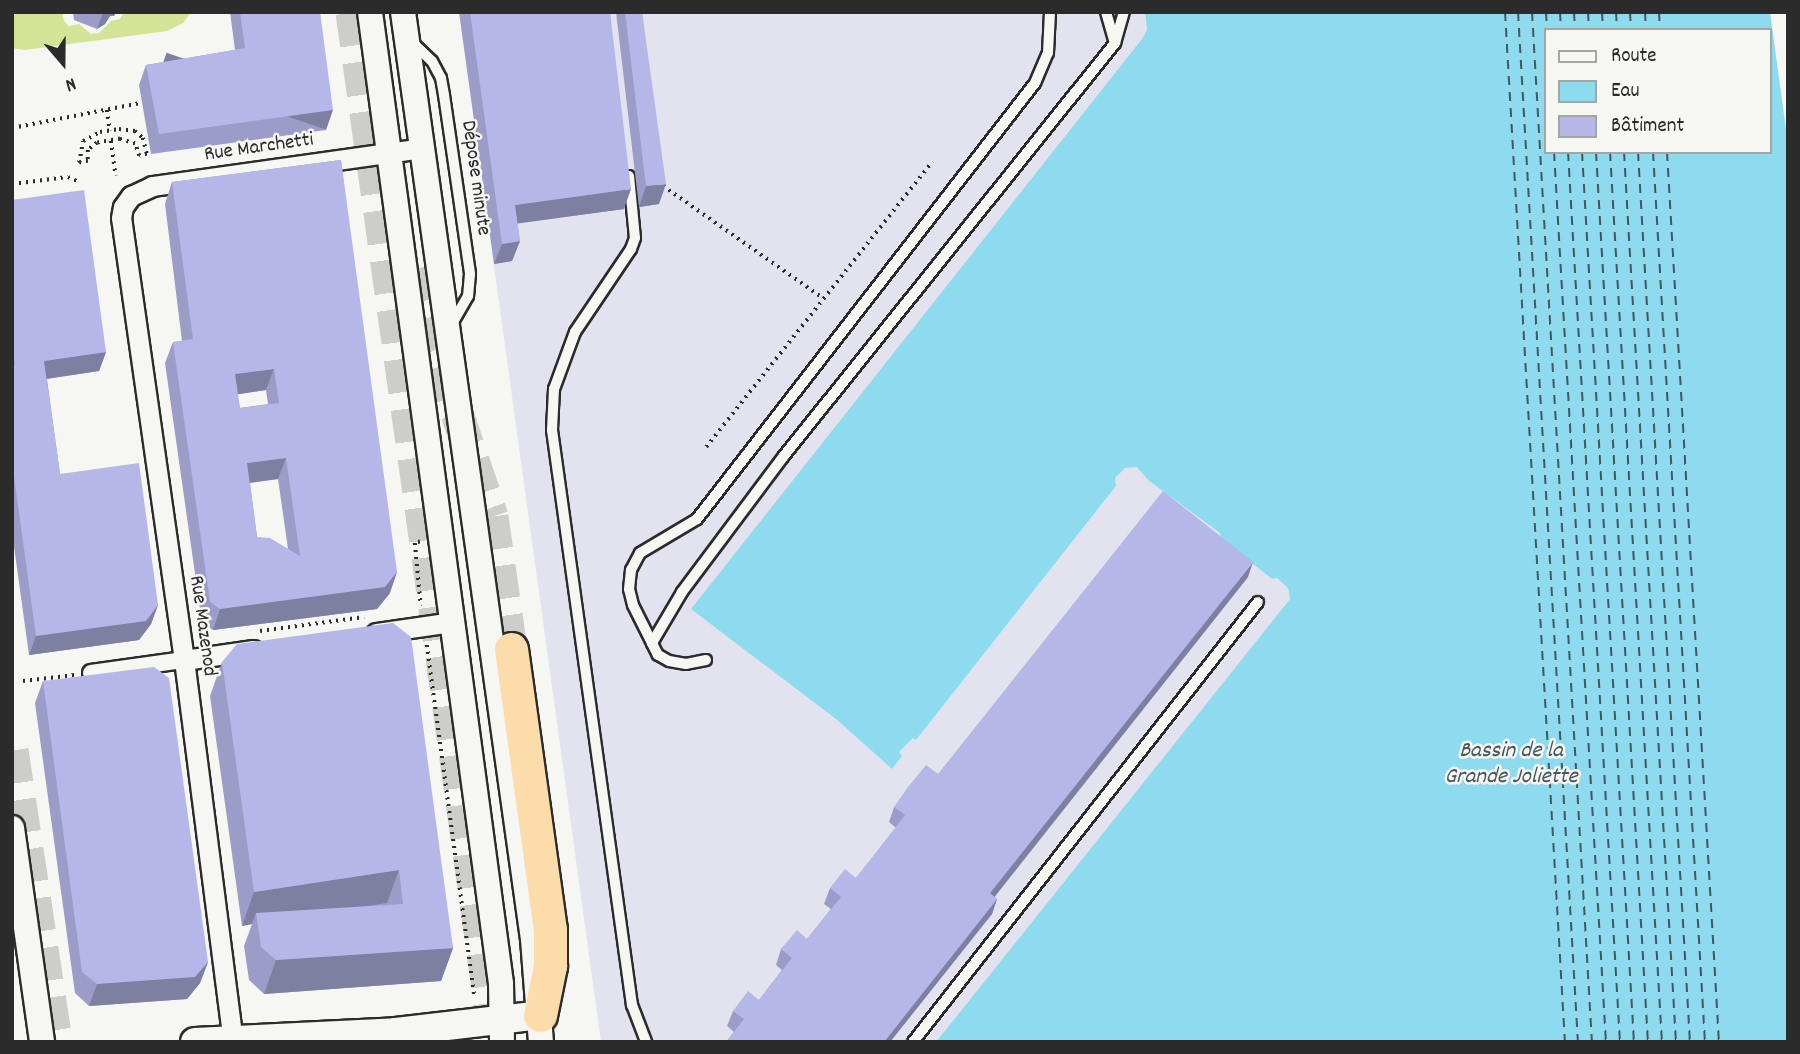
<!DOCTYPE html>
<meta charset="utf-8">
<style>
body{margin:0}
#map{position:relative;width:1800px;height:1054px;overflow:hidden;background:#f6f6f2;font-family:Dekko,sans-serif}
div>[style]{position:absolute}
.built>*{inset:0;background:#e2e3ef}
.green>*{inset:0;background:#d3e397}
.water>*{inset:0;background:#8edaee}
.ferry>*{height:2px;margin-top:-1px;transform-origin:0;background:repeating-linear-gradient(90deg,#44575c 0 9px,transparent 0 16px)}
.trunk-tunnel>*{height:33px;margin-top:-16.5px;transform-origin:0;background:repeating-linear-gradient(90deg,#cdcdca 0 33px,transparent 0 50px)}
.path>*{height:3.5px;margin-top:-1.75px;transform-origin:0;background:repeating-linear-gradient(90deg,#2b2b2b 0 2px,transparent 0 7px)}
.roads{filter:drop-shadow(2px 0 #2b2b2b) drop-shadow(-2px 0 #2b2b2b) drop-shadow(0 2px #2b2b2b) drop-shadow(0 -2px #2b2b2b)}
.service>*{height:10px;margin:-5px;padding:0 5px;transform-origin:5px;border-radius:5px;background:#f6f6f2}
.pedestrian>*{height:16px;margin:-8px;padding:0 8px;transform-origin:8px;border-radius:8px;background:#f6f6f2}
.minor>*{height:19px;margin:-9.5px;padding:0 9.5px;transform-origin:9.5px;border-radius:9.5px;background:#f6f6f2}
.tertiary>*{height:24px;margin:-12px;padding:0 12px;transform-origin:12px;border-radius:12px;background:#f6f6f2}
.secondary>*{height:28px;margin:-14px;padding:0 14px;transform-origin:14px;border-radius:14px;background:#f6f6f2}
.trunk>*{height:33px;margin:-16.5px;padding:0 16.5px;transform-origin:16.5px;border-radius:16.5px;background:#fddcac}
.wall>*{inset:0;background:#9b9dc8}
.shaded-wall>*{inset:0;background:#7e80a2;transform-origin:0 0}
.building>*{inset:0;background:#b4b7e8}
span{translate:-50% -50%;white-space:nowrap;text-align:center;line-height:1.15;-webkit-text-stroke:5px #f6f6f2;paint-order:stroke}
.street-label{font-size:21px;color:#2b2b2b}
.water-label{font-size:23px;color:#44575c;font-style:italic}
.frame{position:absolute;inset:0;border:14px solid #2b2b2b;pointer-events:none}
.legend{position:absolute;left:1544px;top:28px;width:228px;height:126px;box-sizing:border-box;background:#f6f6f2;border:2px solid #a5a5a2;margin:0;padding:9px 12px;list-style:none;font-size:21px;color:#2b2b2b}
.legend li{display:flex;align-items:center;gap:14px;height:35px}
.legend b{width:35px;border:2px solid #a5a5a2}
.north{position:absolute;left:28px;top:28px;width:70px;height:70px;-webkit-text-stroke:5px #f6f6f2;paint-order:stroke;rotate:160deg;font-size:19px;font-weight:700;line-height:28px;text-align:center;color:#2b2b2b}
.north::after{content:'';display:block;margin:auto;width:24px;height:32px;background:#2b2b2b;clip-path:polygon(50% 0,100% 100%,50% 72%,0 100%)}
</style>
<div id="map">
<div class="built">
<i style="clip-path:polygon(459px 12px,1145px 12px,1147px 30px,836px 719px,892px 769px,899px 752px,913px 738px,916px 740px,1116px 486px,1115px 479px,1124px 468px,1137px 467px,1220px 533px,1221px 539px,1272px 579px,1277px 578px,1288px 588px,1290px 599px,936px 1042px,601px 1042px)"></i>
</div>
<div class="green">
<i style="clip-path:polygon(12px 12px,62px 12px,64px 21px,69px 26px,79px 24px,91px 34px,99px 33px,111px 21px,120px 19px,124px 12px,191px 12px,183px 23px,167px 31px,25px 50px,12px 48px)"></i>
</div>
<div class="water">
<i style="clip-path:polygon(evenodd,1145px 12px,1770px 12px,1788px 144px,1788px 1042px,936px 1042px,1290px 599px,1288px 588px,1277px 578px,1272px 579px,1221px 539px,1220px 533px,1148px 480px,1137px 467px,1125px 468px,1115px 478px,1116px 486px,916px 740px,913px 738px,899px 752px,902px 756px,892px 769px,836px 719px,691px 609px,1142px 39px,1147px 30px,1145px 12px,1546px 30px,1770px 30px,1770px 152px,1546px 152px,1546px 30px)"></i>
</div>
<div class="ferry">
<i style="left:1505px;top:12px;width:1032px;rotate:86.67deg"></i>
<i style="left:1518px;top:12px;width:1032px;rotate:86.67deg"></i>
<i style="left:1532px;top:12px;width:1032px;rotate:86.67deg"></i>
<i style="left:1546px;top:12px;width:18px;rotate:87deg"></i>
<i style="left:1560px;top:12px;width:18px;rotate:87deg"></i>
<i style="left:1574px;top:12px;width:18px;rotate:87deg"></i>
<i style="left:1588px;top:12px;width:18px;rotate:87deg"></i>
<i style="left:1602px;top:12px;width:18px;rotate:87deg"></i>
<i style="left:1616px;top:12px;width:18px;rotate:87deg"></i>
<i style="left:1630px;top:12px;width:18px;rotate:87deg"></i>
<i style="left:1645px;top:12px;width:18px;rotate:87deg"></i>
<i style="left:1659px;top:12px;width:18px;rotate:87deg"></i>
<i style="left:1554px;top:152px;width:892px;rotate:86.66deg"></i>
<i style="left:1568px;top:152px;width:892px;rotate:86.66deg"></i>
<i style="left:1582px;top:152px;width:892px;rotate:86.66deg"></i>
<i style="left:1596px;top:152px;width:892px;rotate:86.66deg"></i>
<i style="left:1610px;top:152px;width:892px;rotate:86.66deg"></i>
<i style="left:1624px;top:152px;width:892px;rotate:86.66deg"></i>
<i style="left:1638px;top:152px;width:892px;rotate:86.66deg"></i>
<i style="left:1653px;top:152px;width:892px;rotate:86.66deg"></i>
<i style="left:1667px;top:152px;width:892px;rotate:86.66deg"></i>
</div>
<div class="trunk-tunnel">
<i style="left:352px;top:12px;width:1037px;rotate:82.07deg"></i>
<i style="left:409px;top:271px;width:259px;rotate:71.3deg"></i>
<i style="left:492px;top:516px;width:134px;rotate:81.9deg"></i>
<i style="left:12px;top:750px;width:295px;rotate:81.4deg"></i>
</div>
<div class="path">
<i style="left:107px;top:110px;width:21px;rotate:82deg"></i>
<i style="left:12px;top:128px;width:136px;rotate:-11deg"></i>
<i style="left:119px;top:129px;width:16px;rotate:7deg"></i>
<i style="left:135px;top:131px;width:11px;rotate:41deg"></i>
<i style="left:143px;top:138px;width:16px;rotate:76deg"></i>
<i style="left:147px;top:154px;width:8px;rotate:166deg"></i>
<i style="left:139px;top:156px;width:13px;rotate:-108deg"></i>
<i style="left:135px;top:144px;width:16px;rotate:-162deg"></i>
<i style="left:120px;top:139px;width:23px;rotate:170deg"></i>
<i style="left:97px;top:143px;width:11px;rotate:142deg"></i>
<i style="left:88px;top:150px;width:11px;rotate:90deg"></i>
<i style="left:88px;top:161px;width:9px;rotate:167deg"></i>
<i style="left:79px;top:163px;width:22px;rotate:-80deg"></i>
<i style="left:83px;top:141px;width:19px;rotate:-28deg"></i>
<i style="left:100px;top:132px;width:19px;rotate:-9deg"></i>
<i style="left:111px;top:141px;width:35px;rotate:82deg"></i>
<i style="left:12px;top:184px;width:56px;rotate:-7.1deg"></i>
<i style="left:68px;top:177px;width:10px;rotate:24deg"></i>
<i style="left:663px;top:186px;width:195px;rotate:35deg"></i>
<i style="left:706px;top:447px;width:364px;rotate:-51.6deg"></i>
<i style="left:420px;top:542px;width:5px;rotate:169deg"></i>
<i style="left:415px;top:543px;width:63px;rotate:84.6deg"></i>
<i style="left:260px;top:631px;width:105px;rotate:-7.7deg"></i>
<i style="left:427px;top:645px;width:356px;rotate:82.3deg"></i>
<i style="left:23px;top:681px;width:52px;rotate:-6.6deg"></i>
</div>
<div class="roads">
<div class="service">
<i style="left:1106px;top:12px;width:32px;rotate:74deg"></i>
<i style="left:410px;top:40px;width:30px;rotate:44deg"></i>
<i style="left:432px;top:61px;width:19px;rotate:62deg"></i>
<i style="left:441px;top:78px;width:17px;rotate:80deg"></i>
<i style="left:444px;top:95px;width:181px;rotate:81.7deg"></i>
<i style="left:470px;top:274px;width:22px;rotate:95deg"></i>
<i style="left:468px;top:296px;width:30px;rotate:120deg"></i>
<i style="left:629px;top:176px;width:62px;rotate:84.5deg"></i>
<i style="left:635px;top:238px;width:12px;rotate:110deg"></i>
<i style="left:631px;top:249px;width:100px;rotate:124deg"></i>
<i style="left:575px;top:332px;width:61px;rotate:110.2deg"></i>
<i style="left:554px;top:389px;width:41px;rotate:92.8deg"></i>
<i style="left:552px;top:430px;width:581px;rotate:82.08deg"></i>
<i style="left:632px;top:1005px;width:40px;rotate:69deg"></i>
<i style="left:652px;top:643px;width:42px;rotate:-116.6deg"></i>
<i style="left:633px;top:605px;width:16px;rotate:-104deg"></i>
<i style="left:629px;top:589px;width:19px;rotate:-84deg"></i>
<i style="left:631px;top:570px;width:19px;rotate:-62deg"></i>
<i style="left:640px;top:553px;width:66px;rotate:-30.8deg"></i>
<i style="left:697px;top:519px;width:552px;rotate:-52.22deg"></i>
<i style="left:1035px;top:83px;width:33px;rotate:-67deg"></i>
<i style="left:1048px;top:53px;width:41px;rotate:-87.2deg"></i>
<i style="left:706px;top:660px;width:20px;rotate:169deg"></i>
<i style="left:686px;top:664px;width:17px;rotate:-170deg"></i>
<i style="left:669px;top:661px;width:13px;rotate:-151deg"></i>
<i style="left:658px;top:655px;width:13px;rotate:-117deg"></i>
<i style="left:652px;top:643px;width:59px;rotate:-59.5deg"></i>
<i style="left:682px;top:592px;width:169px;rotate:-53.2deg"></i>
<i style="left:783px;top:457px;width:531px;rotate:-51.27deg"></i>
<i style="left:1115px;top:43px;width:32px;rotate:-74deg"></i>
<i style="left:913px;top:1042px;width:559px;rotate:-51.9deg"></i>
</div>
<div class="pedestrian">
<i style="left:91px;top:673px;width:94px;rotate:-8deg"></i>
</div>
<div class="minor">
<i style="left:376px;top:633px;width:77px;rotate:-8.2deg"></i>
<i style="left:184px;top:660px;width:70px;rotate:-8.2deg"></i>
<i style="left:233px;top:1042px;width:385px;rotate:-97.3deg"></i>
<i style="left:184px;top:660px;width:446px;rotate:-98.1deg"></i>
<i style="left:121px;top:218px;width:11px;rotate:-80deg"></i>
<i style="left:123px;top:207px;width:14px;rotate:-54deg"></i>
<i style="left:131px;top:196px;width:23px;rotate:-25deg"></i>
<i style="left:152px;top:186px;width:272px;rotate:-8deg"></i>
</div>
<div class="tertiary">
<i style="left:370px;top:12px;width:981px;rotate:82.32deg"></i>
<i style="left:501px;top:984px;width:58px;rotate:89deg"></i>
<i style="left:403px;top:12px;width:936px;rotate:82.02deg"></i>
<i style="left:533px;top:939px;width:103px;rotate:85.6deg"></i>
<i style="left:12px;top:828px;width:216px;rotate:82deg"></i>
</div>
<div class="secondary">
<i style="left:195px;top:1042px;width:201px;rotate:-2.8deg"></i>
<i style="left:396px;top:1032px;width:145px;rotate:-6.7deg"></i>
</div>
<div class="trunk">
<i style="left:511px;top:649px;width:283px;rotate:82.1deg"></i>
<i style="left:550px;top:929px;width:37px;rotate:90deg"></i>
<i style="left:550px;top:966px;width:50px;rotate:101.5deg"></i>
</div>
</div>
<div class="wall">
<i style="clip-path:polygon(73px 12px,116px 12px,114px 16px,110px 16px,105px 24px,97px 29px,74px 20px)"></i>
<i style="clip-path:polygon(230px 12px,320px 12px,326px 130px,151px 154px,139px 85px,146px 65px,235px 50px)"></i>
<i style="clip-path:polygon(459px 12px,610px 12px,624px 209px,517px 223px,520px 241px,512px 261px,494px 264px)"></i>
<i style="clip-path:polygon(616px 12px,642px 12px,659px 204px,639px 207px)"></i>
<i style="clip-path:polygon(evenodd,341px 160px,390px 593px,377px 609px,213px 630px,202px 623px,165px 363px,173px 342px,182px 341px,165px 204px,172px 182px,341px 160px,266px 390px,268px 404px,240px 408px,237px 394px,266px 390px,341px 160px,278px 479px,288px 549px,257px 537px,250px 483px,278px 479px)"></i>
<i style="clip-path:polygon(12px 200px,106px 352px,99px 371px,47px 379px,60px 474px,158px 605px,151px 624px,139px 640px,29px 655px,12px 532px)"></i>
<i style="clip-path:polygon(1248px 577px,994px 896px,997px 899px,992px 914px,890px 1042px,726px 1042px,734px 1032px,727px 1026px,733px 1011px,759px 1000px,782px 970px,776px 965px,781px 949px,807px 939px,831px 909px,824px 904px,830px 888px,856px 878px,896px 828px,889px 822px,894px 807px,938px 774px)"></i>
<i style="clip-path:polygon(393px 623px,453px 948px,441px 981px,264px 994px,249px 980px,244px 946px,252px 924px,242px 926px,210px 696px,222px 662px)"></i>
<i style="clip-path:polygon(43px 681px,208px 962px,200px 983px,187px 999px,89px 1006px,75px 993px,35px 703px)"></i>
</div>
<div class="shaded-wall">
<i style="clip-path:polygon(103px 12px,116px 12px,114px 16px,110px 16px,105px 24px,97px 29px)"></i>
<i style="left:333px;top:110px;width:21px;height:176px;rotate:109deg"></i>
<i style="clip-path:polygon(666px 184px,659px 204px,639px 207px,646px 186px)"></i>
<i style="clip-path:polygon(631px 189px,624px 209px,507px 225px,515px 205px)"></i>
<i style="clip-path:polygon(520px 241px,512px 261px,494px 264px,502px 244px)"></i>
<i style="clip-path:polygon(106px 352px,99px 371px,37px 380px,44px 361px)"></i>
<i style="clip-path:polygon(274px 369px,266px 390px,227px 396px,235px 374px)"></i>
<i style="clip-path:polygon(286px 458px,278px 479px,239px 484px,247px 463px)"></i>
<i style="clip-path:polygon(1253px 562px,1248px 577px,985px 909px,990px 893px)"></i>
<i style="clip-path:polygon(397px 572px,390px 593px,377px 609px,213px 630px,220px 609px)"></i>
<i style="clip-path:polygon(158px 605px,151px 624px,139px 640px,29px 655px,36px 636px)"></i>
<i style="clip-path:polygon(399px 870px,387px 903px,258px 923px,256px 913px,252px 924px,242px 926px,254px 892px)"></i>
<i style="clip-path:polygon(997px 899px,992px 914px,890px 1042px,884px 1042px)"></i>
<i style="clip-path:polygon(453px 948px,441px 981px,264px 994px,276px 960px)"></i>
<i style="clip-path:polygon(208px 962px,200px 983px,187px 999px,89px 1006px,97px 984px)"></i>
</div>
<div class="building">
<i style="clip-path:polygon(240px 12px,320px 12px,333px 110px,159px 134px,146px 65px,245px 48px)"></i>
<i style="clip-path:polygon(470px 12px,610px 12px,631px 189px,515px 205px,520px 241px,502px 244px)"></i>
<i style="clip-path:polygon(625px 12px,642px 12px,666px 184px,646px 186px)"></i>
<i style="clip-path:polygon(evenodd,341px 160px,397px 572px,385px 587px,220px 609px,210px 602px,173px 342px,193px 339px,172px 182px,341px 160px,274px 369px,279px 403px,240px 408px,235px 374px,274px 369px,341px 160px,286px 458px,300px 556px,270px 538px,257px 537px,247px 463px,286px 458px)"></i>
<i style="clip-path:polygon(84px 190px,106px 352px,44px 361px,60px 474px,139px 463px,158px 605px,146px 621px,36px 636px,12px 462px,12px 365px,15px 365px,12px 348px,12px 200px)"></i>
<i style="clip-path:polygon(1163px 491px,1253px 562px,990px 893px,997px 899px,884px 1042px,726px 1042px,744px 1019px,733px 1011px,748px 991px,759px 1000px,792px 958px,781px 949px,797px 930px,807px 939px,841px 897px,830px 888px,845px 869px,856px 878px,905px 815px,894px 807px,908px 787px,926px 765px,938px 774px)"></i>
<i style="clip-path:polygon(393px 623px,411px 637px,453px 948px,276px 960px,261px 947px,256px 913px,403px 904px,399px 870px,254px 892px,222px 662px,237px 644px)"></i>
<i style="clip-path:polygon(154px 667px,169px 678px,208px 962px,195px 977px,97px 984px,82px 972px,43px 681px)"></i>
</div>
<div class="street-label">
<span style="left:259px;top:148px;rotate:-8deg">Rue Marchetti</span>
<span style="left:475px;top:178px;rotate:82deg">Dépose minute</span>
<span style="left:202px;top:626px;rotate:82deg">Rue Mazenod</span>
</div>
<div class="water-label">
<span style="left:1511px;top:765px">Bassin de la<br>Grande Joliette</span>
</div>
<div class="frame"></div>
<ul class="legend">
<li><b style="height:9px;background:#f6f6f2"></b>Route</li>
<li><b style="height:19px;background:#8edaee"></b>Eau</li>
<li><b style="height:19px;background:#b4b7e8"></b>Bâtiment</li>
</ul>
<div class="north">N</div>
</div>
